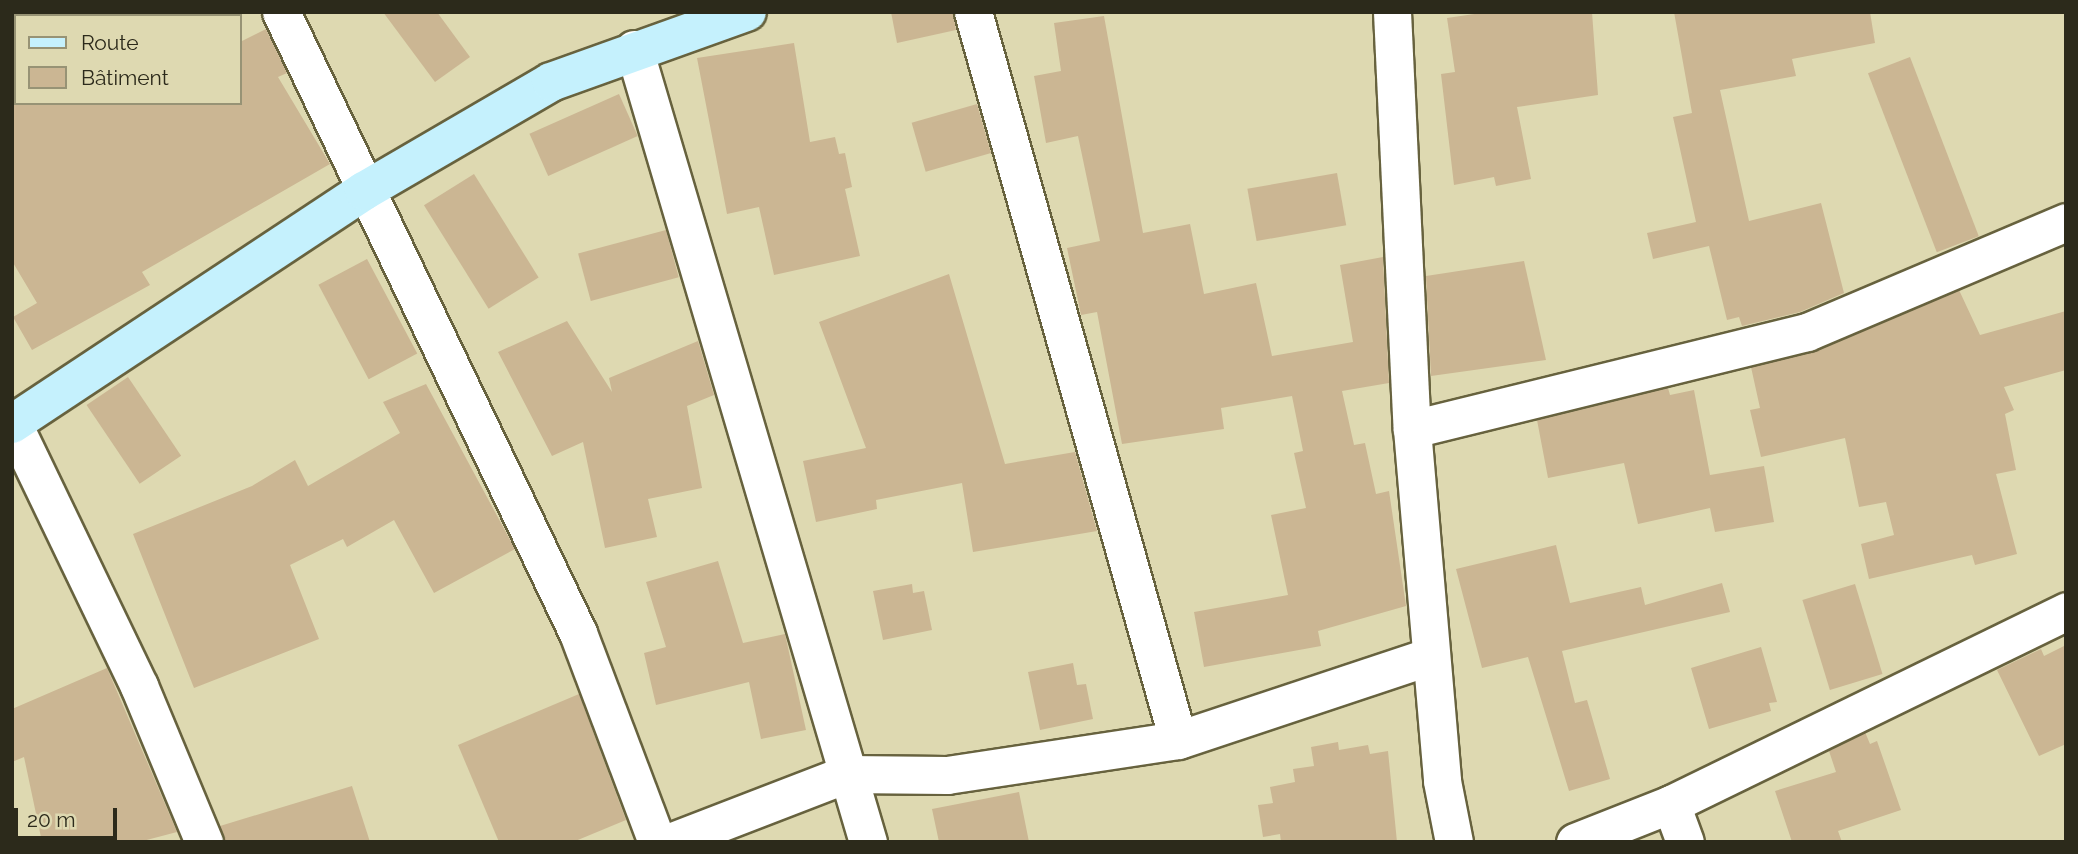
<!DOCTYPE html>
<meta charset="utf-8">
<style>
body{margin:0}
#map{position:relative;width:2078px;height:854px;overflow:hidden;background:#ded9b1;font-family:Raleway,sans-serif}
div>[style]{position:absolute}
.building>*{inset:0;background:#cbb693;transform-origin:0 0}
.roads{filter:drop-shadow(2px 0 #67623e) drop-shadow(-2px 0 #67623e) drop-shadow(0 2px #67623e) drop-shadow(0 -2px #67623e)}
.street>*{height:37px;margin:-18.5px;padding:0 18.5px;transform-origin:18.5px;border-radius:18.5px;background:#fff}
.secondary>*{height:38px;margin:-19px;padding:0 19px;transform-origin:19px;border-radius:19px;background:#c5f1fd}
span{translate:-50% -50%;white-space:nowrap;text-align:center;line-height:1.15;-webkit-text-stroke:6px #ded9b1;paint-order:stroke}
.frame{position:absolute;inset:0;border:14px solid #2c2a1b;pointer-events:none}
.legend{position:absolute;left:14px;top:14px;width:228px;height:91px;box-sizing:border-box;background:#ded9b1;border:2px solid #979375;margin:0;padding:9px 12px;list-style:none;font-size:21px;color:#2c2a1b}
.legend li{display:flex;align-items:center;gap:14px;height:35px}
.legend b{width:35px;border:2px solid #979375}
.scale{position:absolute;left:14px;top:808px;width:103px;height:32px;box-sizing:border-box;border:4px solid #2c2a1b;border-top:0;padding-left:9px;font-size:21px;line-height:24px;white-space:nowrap;color:#2c2a1b;-webkit-text-stroke:5px #ded9b1;paint-order:stroke}
</style>
<div id="map">
<div class="building">
<i style="clip-path:polygon(383px 12px,437px 12px,470px 57px,435px 82px)"></i>
<i style="clip-path:polygon(891px 12px,953px 12px,956px 30px,897px 43px)"></i>
<i style="clip-path:polygon(1488px 12px,1592px 12px,1598px 95px,1517px 107px,1531px 179px,1496px 186px,1494px 177px,1454px 185px,1441px 74px,1455px 72px,1447px 18px)"></i>
<i style="clip-path:polygon(1674px 12px,1870px 12px,1875px 43px,1792px 59px,1796px 76px,1720px 90px,1749px 221px,1821px 203px,1844px 293px,1800px 312px,1742px 326px,1739px 317px,1727px 320px,1709px 246px,1653px 259px,1647px 233px,1696px 222px,1673px 117px,1692px 113px)"></i>
<i style="clip-path:polygon(1104px 16px,1143px 233px,1190px 224px,1204px 294px,1256px 283px,1272px 356px,1353px 342px,1340px 265px,1383px 257px,1389px 383px,1342px 391px,1354px 445px,1365px 443px,1376px 494px,1389px 491px,1406px 606px,1318px 631px,1321px 646px,1204px 667px,1194px 612px,1288px 595px,1271px 515px,1306px 508px,1294px 453px,1303px 451px,1292px 396px,1221px 408px,1224px 429px,1122px 444px,1097px 312px,1081px 315px,1067px 248px,1100px 241px,1078px 136px,1046px 143px,1034px 76px,1061px 71px,1054px 23px)"></i>
<i style="clip-path:polygon(266px 29px,287px 73px,278px 77px,330px 164px,142px 272px,150px 285px,32px 350px,13px 317px,37px 303px,12px 261px,12px 103px,240px 103px,240px 42px)"></i>
<i style="clip-path:polygon(794px 43px,810px 142px,835px 137px,839px 154px,845px 153px,852px 187px,845px 189px,860px 256px,774px 275px,759px 207px,727px 214px,697px 58px)"></i>
<i style="left:1910px;top:57px;width:192px;height:45px;rotate:69deg"></i>
<i style="left:619px;top:94px;width:46px;height:98px;rotate:66deg"></i>
<i style="left:977px;top:104px;width:51px;height:68px;rotate:74deg"></i>
<i style="left:1337px;top:173px;width:53px;height:91px;rotate:80deg"></i>
<i style="left:474px;top:174px;width:122px;height:59px;rotate:58deg"></i>
<i style="left:666px;top:230px;width:49px;height:91px;rotate:75deg"></i>
<i style="left:367px;top:259px;width:107px;height:55px;rotate:62deg"></i>
<i style="clip-path:polygon(1524px 261px,1546px 360px,1431px 376px,1426px 276px)"></i>
<i style="clip-path:polygon(949px 274px,1005px 464px,1075px 452px,1097px 531px,973px 552px,962px 483px,876px 500px,877px 509px,816px 522px,803px 461px,866px 448px,819px 322px)"></i>
<i style="clip-path:polygon(1959px 290px,1980px 335px,2066px 311px,2066px 370px,2004px 387px,2014px 410px,2005px 414px,2016px 470px,1996px 474px,2017px 554px,1975px 565px,1972px 555px,1869px 579px,1861px 544px,1894px 535px,1886px 502px,1859px 507px,1845px 438px,1761px 457px,1750px 410px,1760px 408px,1751px 367px,1815px 351px)"></i>
<i style="clip-path:polygon(567px 321px,612px 392px,609px 378px,698px 341px,714px 395px,687px 406px,702px 488px,648px 499px,657px 537px,605px 548px,583px 442px,552px 456px,498px 352px)"></i>
<i style="left:128px;top:377px;width:95px;height:50px;rotate:56deg"></i>
<i style="clip-path:polygon(426px 384px,515px 549px,434px 593px,394px 520px,347px 547px,343px 539px,290px 565px,319px 639px,194px 688px,133px 534px,252px 486px,295px 460px,308px 486px,400px 433px,383px 402px)"></i>
<i style="clip-path:polygon(1668px 388px,1670px 395px,1694px 390px,1710px 475px,1764px 466px,1774px 522px,1715px 532px,1710px 508px,1638px 524px,1624px 463px,1548px 478px,1537px 420px)"></i>
<i style="clip-path:polygon(1556px 545px,1570px 603px,1641px 587px,1645px 605px,1722px 583px,1730px 612px,1562px 651px,1575px 703px,1587px 700px,1610px 779px,1569px 791px,1528px 657px,1482px 668px,1456px 569px)"></i>
<i style="clip-path:polygon(718px 561px,743px 643px,785px 634px,806px 730px,761px 739px,749px 682px,656px 705px,644px 653px,666px 647px,646px 582px)"></i>
<i style="clip-path:polygon(912px 584px,913px 593px,924px 591px,932px 630px,883px 640px,873px 591px)"></i>
<i style="left:1855px;top:584px;width:94px;height:55px;rotate:73deg"></i>
<i style="clip-path:polygon(2066px 645px,2066px 744px,2039px 756px,1997px 670px,2041px 649px,2044px 656px)"></i>
<i style="clip-path:polygon(1761px 647px,1777px 702px,1769px 703px,1771px 711px,1709px 729px,1691px 668px)"></i>
<i style="clip-path:polygon(1073px 663px,1077px 685px,1086px 684px,1093px 719px,1040px 730px,1028px 672px)"></i>
<i style="clip-path:polygon(107px 668px,177px 832px,139px 842px,42px 842px,24px 757px,12px 762px,12px 709px)"></i>
<i style="clip-path:polygon(579px 694px,626px 820px,573px 842px,499px 842px,458px 745px)"></i>
<i style="clip-path:polygon(1865px 732px,1870px 744px,1877px 741px,1901px 810px,1838px 831px,1842px 842px,1792px 842px,1775px 791px,1836px 772px,1829px 751px)"></i>
<i style="clip-path:polygon(1338px 742px,1339px 750px,1368px 745px,1370px 754px,1388px 751px,1397px 842px,1281px 842px,1280px 834px,1263px 837px,1258px 805px,1273px 803px,1270px 787px,1295px 782px,1293px 769px,1314px 766px,1311px 747px)"></i>
<i style="clip-path:polygon(352px 786px,370px 842px,225px 842px,220px 826px)"></i>
<i style="clip-path:polygon(1019px 792px,1029px 842px,939px 842px,932px 809px)"></i>
</div>
<div class="roads">
<div class="street">
<i style="left:281px;top:12px;width:688px;rotate:64.44deg"></i>
<i style="left:578px;top:633px;width:223px;rotate:69.3deg"></i>
<i style="left:973px;top:12px;width:756px;rotate:74.27deg"></i>
<i style="left:1392px;top:12px;width:417px;rotate:87.3deg"></i>
<i style="left:1412px;top:429px;width:353px;rotate:85.1deg"></i>
<i style="left:1442px;top:781px;width:62px;rotate:78.9deg"></i>
<i style="left:634px;top:49px;width:827px;rotate:73.56deg"></i>
<i style="left:12px;top:422px;width:293px;rotate:64.3deg"></i>
<i style="left:139px;top:686px;width:169px;rotate:67.4deg"></i>
<i style="left:1412px;top:429px;width:407px;rotate:-13.8deg"></i>
<i style="left:1807px;top:332px;width:281px;rotate:-23deg"></i>
<i style="left:1671px;top:804px;width:40px;rotate:69.8deg"></i>
<i style="left:670px;top:842px;width:189px;rotate:-21.1deg"></i>
<i style="left:846px;top:774px;width:101px;rotate:0.6deg"></i>
<i style="left:947px;top:775px;width:234px;rotate:-8.6deg"></i>
<i style="left:1178px;top:740px;width:266px;rotate:-18.4deg"></i>
<i style="left:1575px;top:842px;width:103px;rotate:-21.6deg"></i>
<i style="left:1671px;top:804px;width:440px;rotate:-26deg"></i>
</div>
<div class="secondary">
<i style="left:12px;top:424px;width:422px;rotate:-33.5deg"></i>
<i style="left:364px;top:191px;width:216px;rotate:-30.2deg"></i>
<i style="left:551px;top:82px;width:208px;rotate:-19.7deg"></i>
</div>
</div>
<div class="frame"></div>
<ul class="legend">
<li><b style="height:9px;background:#c5f1fd"></b>Route</li>
<li><b style="height:19px;background:#cbb693"></b>Bâtiment</li>
</ul>
<div class="scale">20 m</div>
</div>
